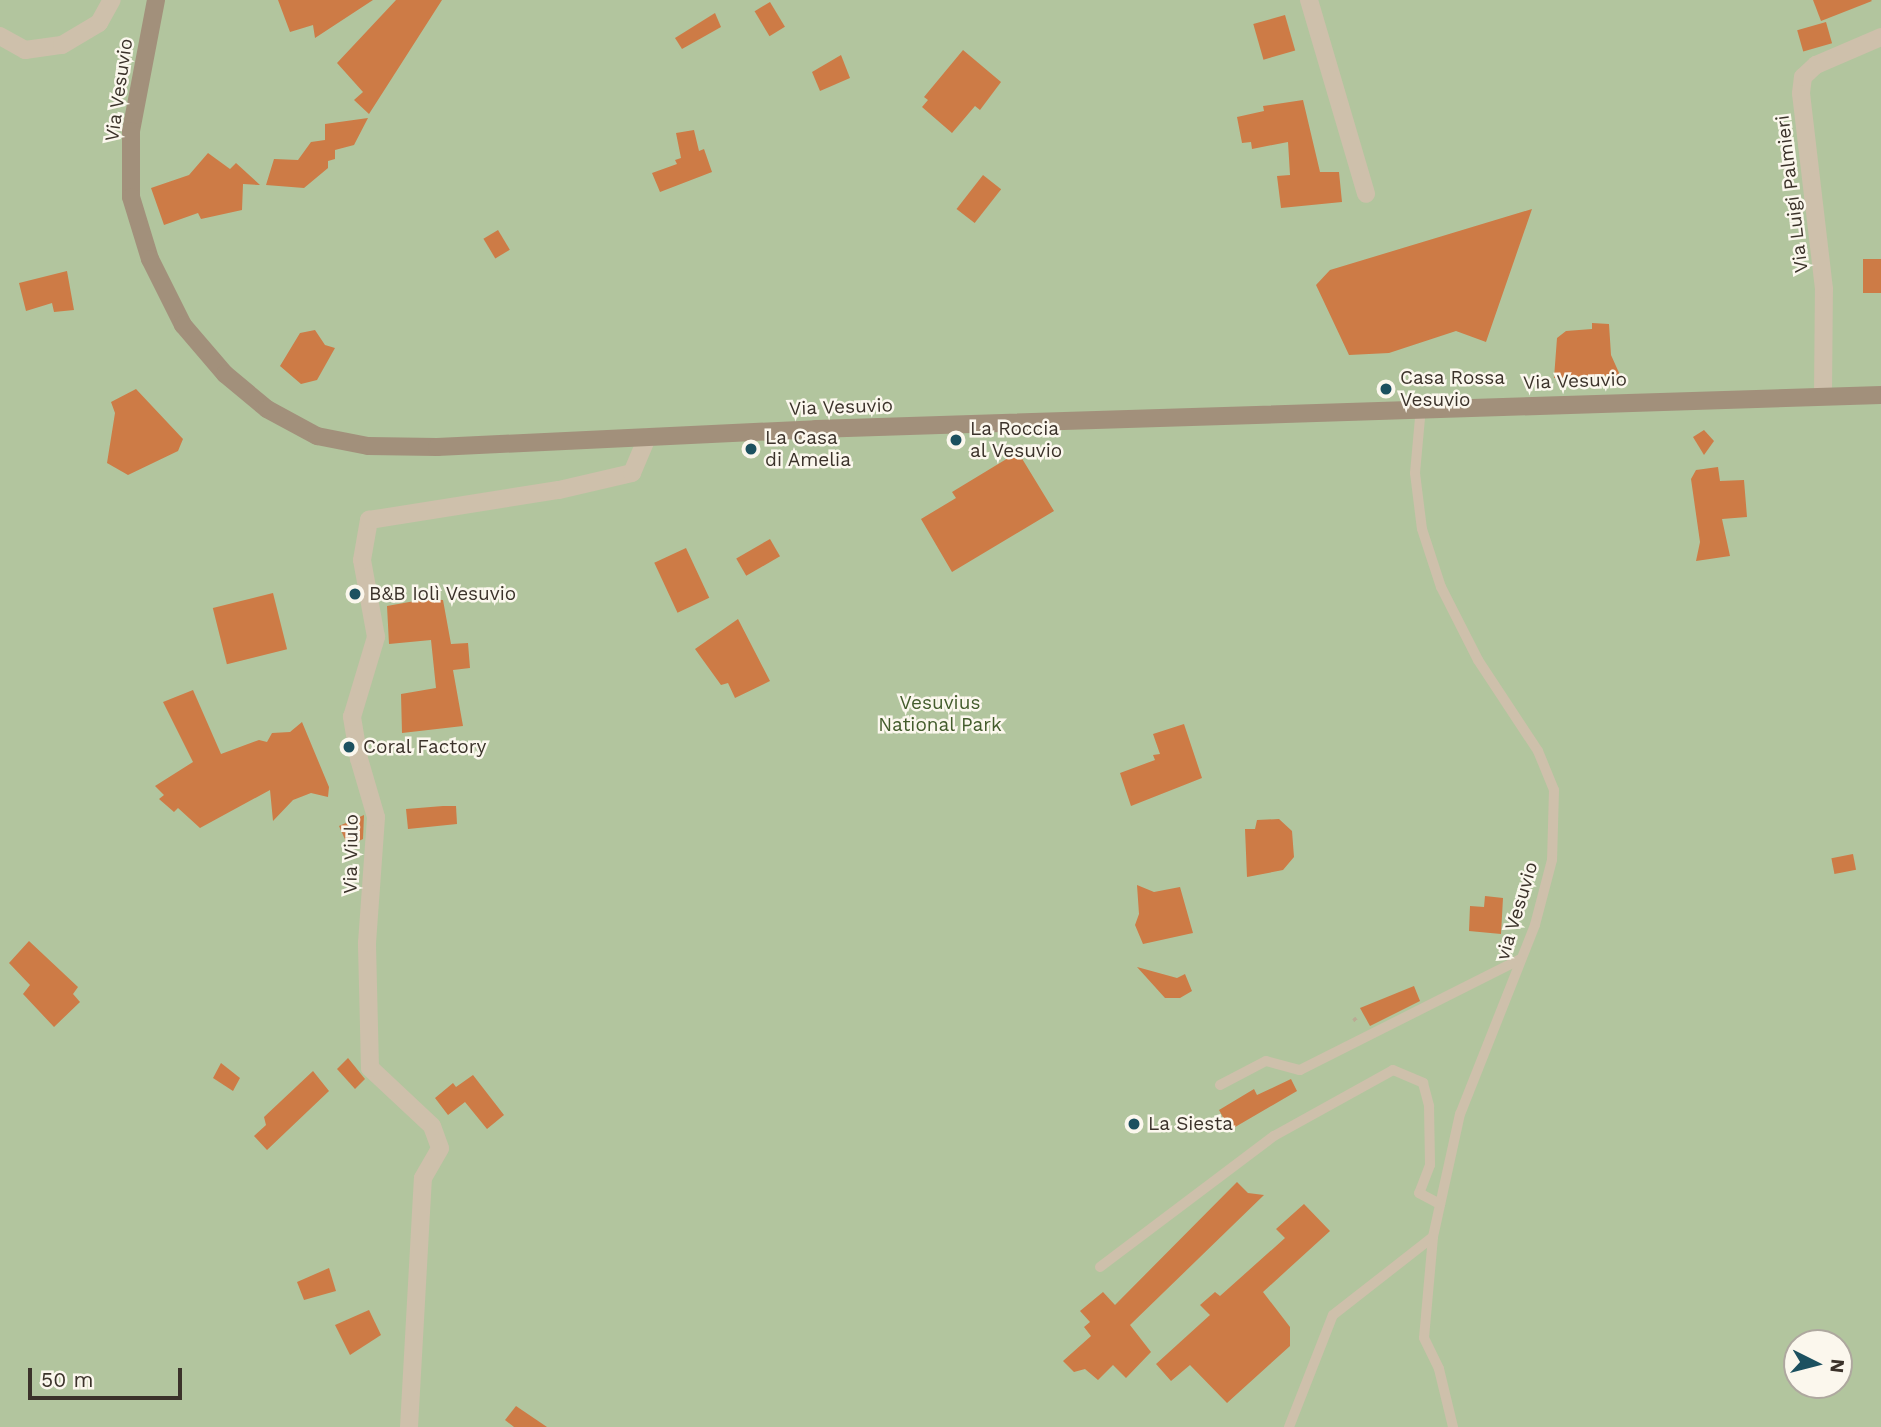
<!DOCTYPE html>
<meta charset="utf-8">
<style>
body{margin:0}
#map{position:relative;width:1881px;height:1427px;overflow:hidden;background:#f5eee0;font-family:"Work Sans",sans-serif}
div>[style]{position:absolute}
.green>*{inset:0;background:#b2c59e}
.building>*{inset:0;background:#cd7b46;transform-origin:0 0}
.path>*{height:3.5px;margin-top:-1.75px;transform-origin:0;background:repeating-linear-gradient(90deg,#baab94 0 3.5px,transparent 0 7px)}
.lane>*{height:10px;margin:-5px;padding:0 5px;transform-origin:5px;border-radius:5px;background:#cec0ab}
.street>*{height:18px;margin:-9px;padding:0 9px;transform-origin:9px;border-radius:9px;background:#cec0ab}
.secondary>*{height:18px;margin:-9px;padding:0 9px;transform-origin:9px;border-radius:9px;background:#a2907b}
.dots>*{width:19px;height:19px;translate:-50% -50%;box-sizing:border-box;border:4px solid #fbf7ed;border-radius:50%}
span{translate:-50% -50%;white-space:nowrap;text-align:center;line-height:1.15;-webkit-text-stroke:5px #fbf7ed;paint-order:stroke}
.street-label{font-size:19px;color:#3b322a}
.poi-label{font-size:19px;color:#3b322a}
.left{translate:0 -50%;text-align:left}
.park-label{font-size:19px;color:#435c2c}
.north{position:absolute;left:1783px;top:1329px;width:70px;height:70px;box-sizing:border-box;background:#fbf7ed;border:2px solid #aea89f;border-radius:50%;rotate:96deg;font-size:19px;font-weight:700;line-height:28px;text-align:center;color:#3b322a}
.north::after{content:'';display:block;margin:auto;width:24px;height:32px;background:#1c5160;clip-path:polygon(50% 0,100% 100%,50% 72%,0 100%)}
.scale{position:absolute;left:28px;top:1368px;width:154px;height:32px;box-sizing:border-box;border:4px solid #3b322a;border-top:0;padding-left:9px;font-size:21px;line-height:24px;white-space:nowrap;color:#3b322a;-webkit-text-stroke:5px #fbf7ed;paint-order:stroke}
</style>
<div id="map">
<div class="green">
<i style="clip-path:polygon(evenodd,0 0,1881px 0,1881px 1427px,0 1427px,0 0,1797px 1343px,1839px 1343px,1839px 1385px,1797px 1385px,1797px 1343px)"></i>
</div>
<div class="building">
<i style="clip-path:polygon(278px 0,373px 0,315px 38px,313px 25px,290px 32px)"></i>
<i style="clip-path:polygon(396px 0,442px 0,369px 114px,354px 100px,363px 92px,337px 63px)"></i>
<i style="clip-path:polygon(1813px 0,1871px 0,1872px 1px,1821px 21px)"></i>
<i style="left:770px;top:2px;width:29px;height:18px;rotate:59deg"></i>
<i style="clip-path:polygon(715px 13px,721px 27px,682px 49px,675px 38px)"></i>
<i style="left:1285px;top:15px;width:37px;height:33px;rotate:74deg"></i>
<i style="left:1826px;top:22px;width:22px;height:30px;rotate:74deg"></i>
<i style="clip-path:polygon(963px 50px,1001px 82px,980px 110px,975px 106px,952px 133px,922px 107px,928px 100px,924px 97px)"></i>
<i style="clip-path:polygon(841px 55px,850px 78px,820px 91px,812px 72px)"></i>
<i style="clip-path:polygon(1303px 100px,1320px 172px,1339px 172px,1342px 202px,1281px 208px,1277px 176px,1290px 175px,1288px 142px,1252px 149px,1251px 142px,1242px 143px,1237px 117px,1264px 111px,1263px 106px)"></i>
<i style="clip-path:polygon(368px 118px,354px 145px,335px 150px,335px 159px,328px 161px,328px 168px,304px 188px,266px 185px,274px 159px,298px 160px,311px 142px,325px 140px,325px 124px)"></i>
<i style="clip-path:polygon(694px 130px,699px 151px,704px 149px,712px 172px,660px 192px,652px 173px,677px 164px,675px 160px,681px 158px,676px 133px)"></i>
<i style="clip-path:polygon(208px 153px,230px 169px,236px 163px,260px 185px,243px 184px,242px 210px,201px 219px,198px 213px,164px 225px,151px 188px,189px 175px)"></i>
<i style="left:983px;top:175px;width:23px;height:43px;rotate:38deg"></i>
<i style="clip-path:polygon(1532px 209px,1486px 342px,1456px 331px,1389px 353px,1349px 355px,1316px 285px,1330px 270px)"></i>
<i style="left:498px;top:230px;width:23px;height:17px;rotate:59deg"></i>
<i style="left:1881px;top:259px;width:34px;height:18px;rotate:90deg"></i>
<i style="clip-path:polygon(67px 271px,74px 310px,54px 312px,52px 303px,26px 311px,19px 283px)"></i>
<i style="clip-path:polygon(1592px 323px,1609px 324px,1611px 355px,1620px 375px,1554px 378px,1557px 338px,1566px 331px,1592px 329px)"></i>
<i style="clip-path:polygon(315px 330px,325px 345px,335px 348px,317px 380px,301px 384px,280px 366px,300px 333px)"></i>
<i style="clip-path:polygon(136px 389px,183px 439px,178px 451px,128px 475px,107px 463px,115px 413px,111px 402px)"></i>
<i style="clip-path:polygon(1704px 430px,1714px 441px,1704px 455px,1693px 437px)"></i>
<i style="clip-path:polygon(1018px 452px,1054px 511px,952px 572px,921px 519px,956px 498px,952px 492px)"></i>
<i style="clip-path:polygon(1718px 467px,1720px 481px,1744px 480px,1747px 517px,1722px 519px,1730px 556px,1696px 561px,1700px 542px,1691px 479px,1696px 470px)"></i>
<i style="left:770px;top:539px;width:20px;height:39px;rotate:60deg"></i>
<i style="left:686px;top:548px;width:55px;height:35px;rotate:65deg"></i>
<i style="left:273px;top:593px;width:58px;height:62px;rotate:76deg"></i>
<i style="clip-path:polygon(426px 599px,443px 600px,451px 644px,468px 643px,470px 668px,453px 670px,463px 726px,402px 733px,401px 694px,436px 688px,431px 640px,389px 644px,387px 606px)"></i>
<i style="clip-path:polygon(738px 619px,770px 681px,735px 698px,728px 683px,721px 685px,695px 649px)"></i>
<i style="clip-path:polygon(193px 690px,221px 754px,259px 740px,267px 742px,272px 733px,290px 732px,302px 722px,329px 787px,328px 797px,311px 793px,293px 800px,273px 821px,270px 790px,200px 828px,178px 808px,174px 812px,159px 799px,164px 795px,155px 786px,193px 762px,163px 702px)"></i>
<i style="clip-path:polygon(1184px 724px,1202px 778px,1131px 806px,1120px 773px,1155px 760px,1153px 755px,1160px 754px,1153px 734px)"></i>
<i style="clip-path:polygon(443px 806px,456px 806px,457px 824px,408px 829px,406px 809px)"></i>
<i style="clip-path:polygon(364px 815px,363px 839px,348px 846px,339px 826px)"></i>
<i style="clip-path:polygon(1279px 819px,1292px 831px,1294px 857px,1283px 870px,1247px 877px,1245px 829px,1255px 829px,1257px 820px)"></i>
<i style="left:1853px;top:854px;width:16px;height:22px;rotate:79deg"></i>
<i style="clip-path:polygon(1137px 885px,1154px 892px,1180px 887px,1193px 933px,1143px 944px,1135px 925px,1139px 914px)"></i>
<i style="clip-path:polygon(1485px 896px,1503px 898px,1501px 934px,1469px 931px,1470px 906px,1484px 907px)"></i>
<i style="clip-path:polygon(29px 941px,78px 987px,73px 994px,80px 1002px,54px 1027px,23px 994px,30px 985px,9px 963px)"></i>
<i style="clip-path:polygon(1137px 967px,1177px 978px,1185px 974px,1192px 991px,1180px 998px,1165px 998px)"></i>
<i style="clip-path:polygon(1414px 986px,1420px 1001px,1370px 1026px,1360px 1008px)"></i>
<i style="clip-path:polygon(348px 1058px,365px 1079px,355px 1089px,337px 1069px)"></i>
<i style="clip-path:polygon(221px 1063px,240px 1078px,233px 1091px,213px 1078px)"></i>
<i style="clip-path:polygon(313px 1071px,329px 1091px,267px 1150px,254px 1136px,266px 1125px,264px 1117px)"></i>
<i style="clip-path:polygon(473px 1075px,504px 1115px,487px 1129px,465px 1102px,448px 1115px,435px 1098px,453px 1083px,456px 1087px)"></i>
<i style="clip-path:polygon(1291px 1079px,1297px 1091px,1230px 1130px,1219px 1110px,1254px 1089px,1257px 1095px)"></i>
<i style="clip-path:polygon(1237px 1182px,1248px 1193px,1264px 1195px,1130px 1325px,1151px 1352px,1126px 1378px,1113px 1365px,1098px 1380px,1085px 1369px,1074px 1372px,1063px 1361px,1091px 1336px,1084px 1327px,1090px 1322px,1080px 1311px,1103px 1292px,1115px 1305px)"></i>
<i style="clip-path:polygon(1304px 1204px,1330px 1231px,1263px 1292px,1290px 1327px,1290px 1346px,1227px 1403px,1190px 1365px,1171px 1381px,1156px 1364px,1210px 1315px,1200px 1305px,1215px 1292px,1220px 1296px,1285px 1238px,1276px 1229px)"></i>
<i style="clip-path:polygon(329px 1268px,336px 1291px,304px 1300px,297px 1282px)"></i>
<i style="clip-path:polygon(369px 1310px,381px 1335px,350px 1355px,335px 1325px)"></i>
<i style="clip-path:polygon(516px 1406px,547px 1427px,514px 1427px,505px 1420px)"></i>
</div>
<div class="path">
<i style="left:1354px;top:1018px;width:4px;rotate:56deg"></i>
</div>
<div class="lane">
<i style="left:1421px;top:407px;width:66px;rotate:95.2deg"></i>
<i style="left:1415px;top:473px;width:56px;rotate:82.9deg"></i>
<i style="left:1422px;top:529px;width:61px;rotate:71.9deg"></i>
<i style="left:1441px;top:587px;width:82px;rotate:63.1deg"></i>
<i style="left:1478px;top:660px;width:109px;rotate:56.6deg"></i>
<i style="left:1538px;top:751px;width:42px;rotate:67.7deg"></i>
<i style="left:1554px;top:790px;width:70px;rotate:91.6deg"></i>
<i style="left:1552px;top:860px;width:67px;rotate:104.7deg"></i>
<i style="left:1535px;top:925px;width:203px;rotate:111.6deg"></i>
<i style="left:1460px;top:1114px;width:126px;rotate:102.4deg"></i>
<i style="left:1433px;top:1237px;width:101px;rotate:95.1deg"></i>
<i style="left:1424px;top:1338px;width:34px;rotate:64deg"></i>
<i style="left:1439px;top:1369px;width:60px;rotate:76.4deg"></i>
<i style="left:1220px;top:1085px;width:52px;rotate:-27.6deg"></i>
<i style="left:1266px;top:1061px;width:35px;rotate:15deg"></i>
<i style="left:1300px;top:1070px;width:247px;rotate:-26.7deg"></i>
<i style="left:1100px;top:1267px;width:218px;rotate:-37deg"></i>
<i style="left:1274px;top:1136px;width:136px;rotate:-29deg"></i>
<i style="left:1393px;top:1070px;width:33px;rotate:23deg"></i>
<i style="left:1423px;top:1083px;width:24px;rotate:75deg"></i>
<i style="left:1429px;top:1106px;width:59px;rotate:89deg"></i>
<i style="left:1430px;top:1165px;width:30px;rotate:111deg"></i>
<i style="left:1419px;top:1193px;width:24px;rotate:28deg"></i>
<i style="left:1289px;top:1427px;width:120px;rotate:-68.6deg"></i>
<i style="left:1333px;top:1315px;width:127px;rotate:-38deg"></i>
</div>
<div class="street">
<i style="left:1309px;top:0;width:202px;rotate:73.6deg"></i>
<i style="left:0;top:36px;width:29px;rotate:29deg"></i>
<i style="left:25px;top:50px;width:37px;rotate:-8deg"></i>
<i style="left:62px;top:45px;width:43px;rotate:-30.7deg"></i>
<i style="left:99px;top:23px;width:26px;rotate:-61deg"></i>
<i style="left:1823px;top:395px;width:106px;rotate:-89.5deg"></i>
<i style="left:1824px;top:289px;width:197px;rotate:-96.7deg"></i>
<i style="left:1801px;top:93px;width:16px;rotate:-83deg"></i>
<i style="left:1803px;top:77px;width:18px;rotate:-43deg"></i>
<i style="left:1816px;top:65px;width:71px;rotate:-23.3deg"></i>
<i style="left:409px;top:1427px;width:249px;rotate:-86.8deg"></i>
<i style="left:423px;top:1178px;width:34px;rotate:-60deg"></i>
<i style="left:440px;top:1148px;width:23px;rotate:-110deg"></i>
<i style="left:432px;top:1126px;width:85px;rotate:-136.9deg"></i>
<i style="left:370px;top:1068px;width:125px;rotate:-91.4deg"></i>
<i style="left:367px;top:943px;width:126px;rotate:-85.9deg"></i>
<i style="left:376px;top:817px;width:60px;rotate:-106.3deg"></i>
<i style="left:359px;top:759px;width:43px;rotate:-99.5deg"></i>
<i style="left:352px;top:717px;width:84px;rotate:-73.3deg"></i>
<i style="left:376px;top:637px;width:78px;rotate:-100.3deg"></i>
<i style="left:362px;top:560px;width:41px;rotate:-80.1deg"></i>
<i style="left:369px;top:520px;width:192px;rotate:-9deg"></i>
<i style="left:559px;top:490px;width:75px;rotate:-13.1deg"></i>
<i style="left:632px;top:473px;width:39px;rotate:-67deg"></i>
</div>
<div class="secondary">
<i style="left:156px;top:0;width:133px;rotate:100.8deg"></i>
<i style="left:131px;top:131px;width:66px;rotate:90deg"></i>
<i style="left:131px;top:197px;width:65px;rotate:73deg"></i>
<i style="left:150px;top:259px;width:74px;rotate:63.4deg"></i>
<i style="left:183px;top:325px;width:65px;rotate:49.4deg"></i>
<i style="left:225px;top:374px;width:55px;rotate:39.8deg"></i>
<i style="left:267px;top:409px;width:57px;rotate:28.4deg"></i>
<i style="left:317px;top:436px;width:52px;rotate:11.1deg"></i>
<i style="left:368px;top:446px;width:69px;rotate:0.8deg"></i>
<i style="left:437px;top:447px;width:379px;rotate:-2.7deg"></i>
<i style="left:816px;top:429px;width:1066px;rotate:-1.83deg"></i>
</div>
<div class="dots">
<i style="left:1386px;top:389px;background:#1c5160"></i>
<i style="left:956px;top:440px;background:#1c5160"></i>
<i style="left:751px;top:449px;background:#1c5160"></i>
<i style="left:355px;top:594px;background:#1c5160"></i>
<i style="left:349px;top:747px;background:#1c5160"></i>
<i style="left:1134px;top:1124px;background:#1c5160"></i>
</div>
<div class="street-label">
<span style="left:119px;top:90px;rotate:-82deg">Via Vesuvio</span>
<span style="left:1792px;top:194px;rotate:-97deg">Via Luigi Palmieri</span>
<span style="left:1575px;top:381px;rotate:-2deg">Via Vesuvio</span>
<span style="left:841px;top:407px;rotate:-2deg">Via Vesuvio</span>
<span style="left:351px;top:854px;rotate:-89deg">Via Viulo</span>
<span style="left:1517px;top:911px;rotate:-73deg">via Vesuvio</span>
</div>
<div class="poi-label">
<span class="left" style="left:1400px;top:389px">Casa Rossa<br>Vesuvio</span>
<span class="left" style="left:970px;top:440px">La Roccia<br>al Vesuvio</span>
<span class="left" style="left:765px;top:449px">La Casa<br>di Amelia</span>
<span class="left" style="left:369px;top:594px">B&amp;B Iolì Vesuvio</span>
<span class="left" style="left:363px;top:747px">Coral Factory</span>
<span class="left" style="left:1148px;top:1124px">La Siesta</span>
</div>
<div class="park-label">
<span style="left:940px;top:714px">Vesuvius<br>National Park</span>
</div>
<div class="north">N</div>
<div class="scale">50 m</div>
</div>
